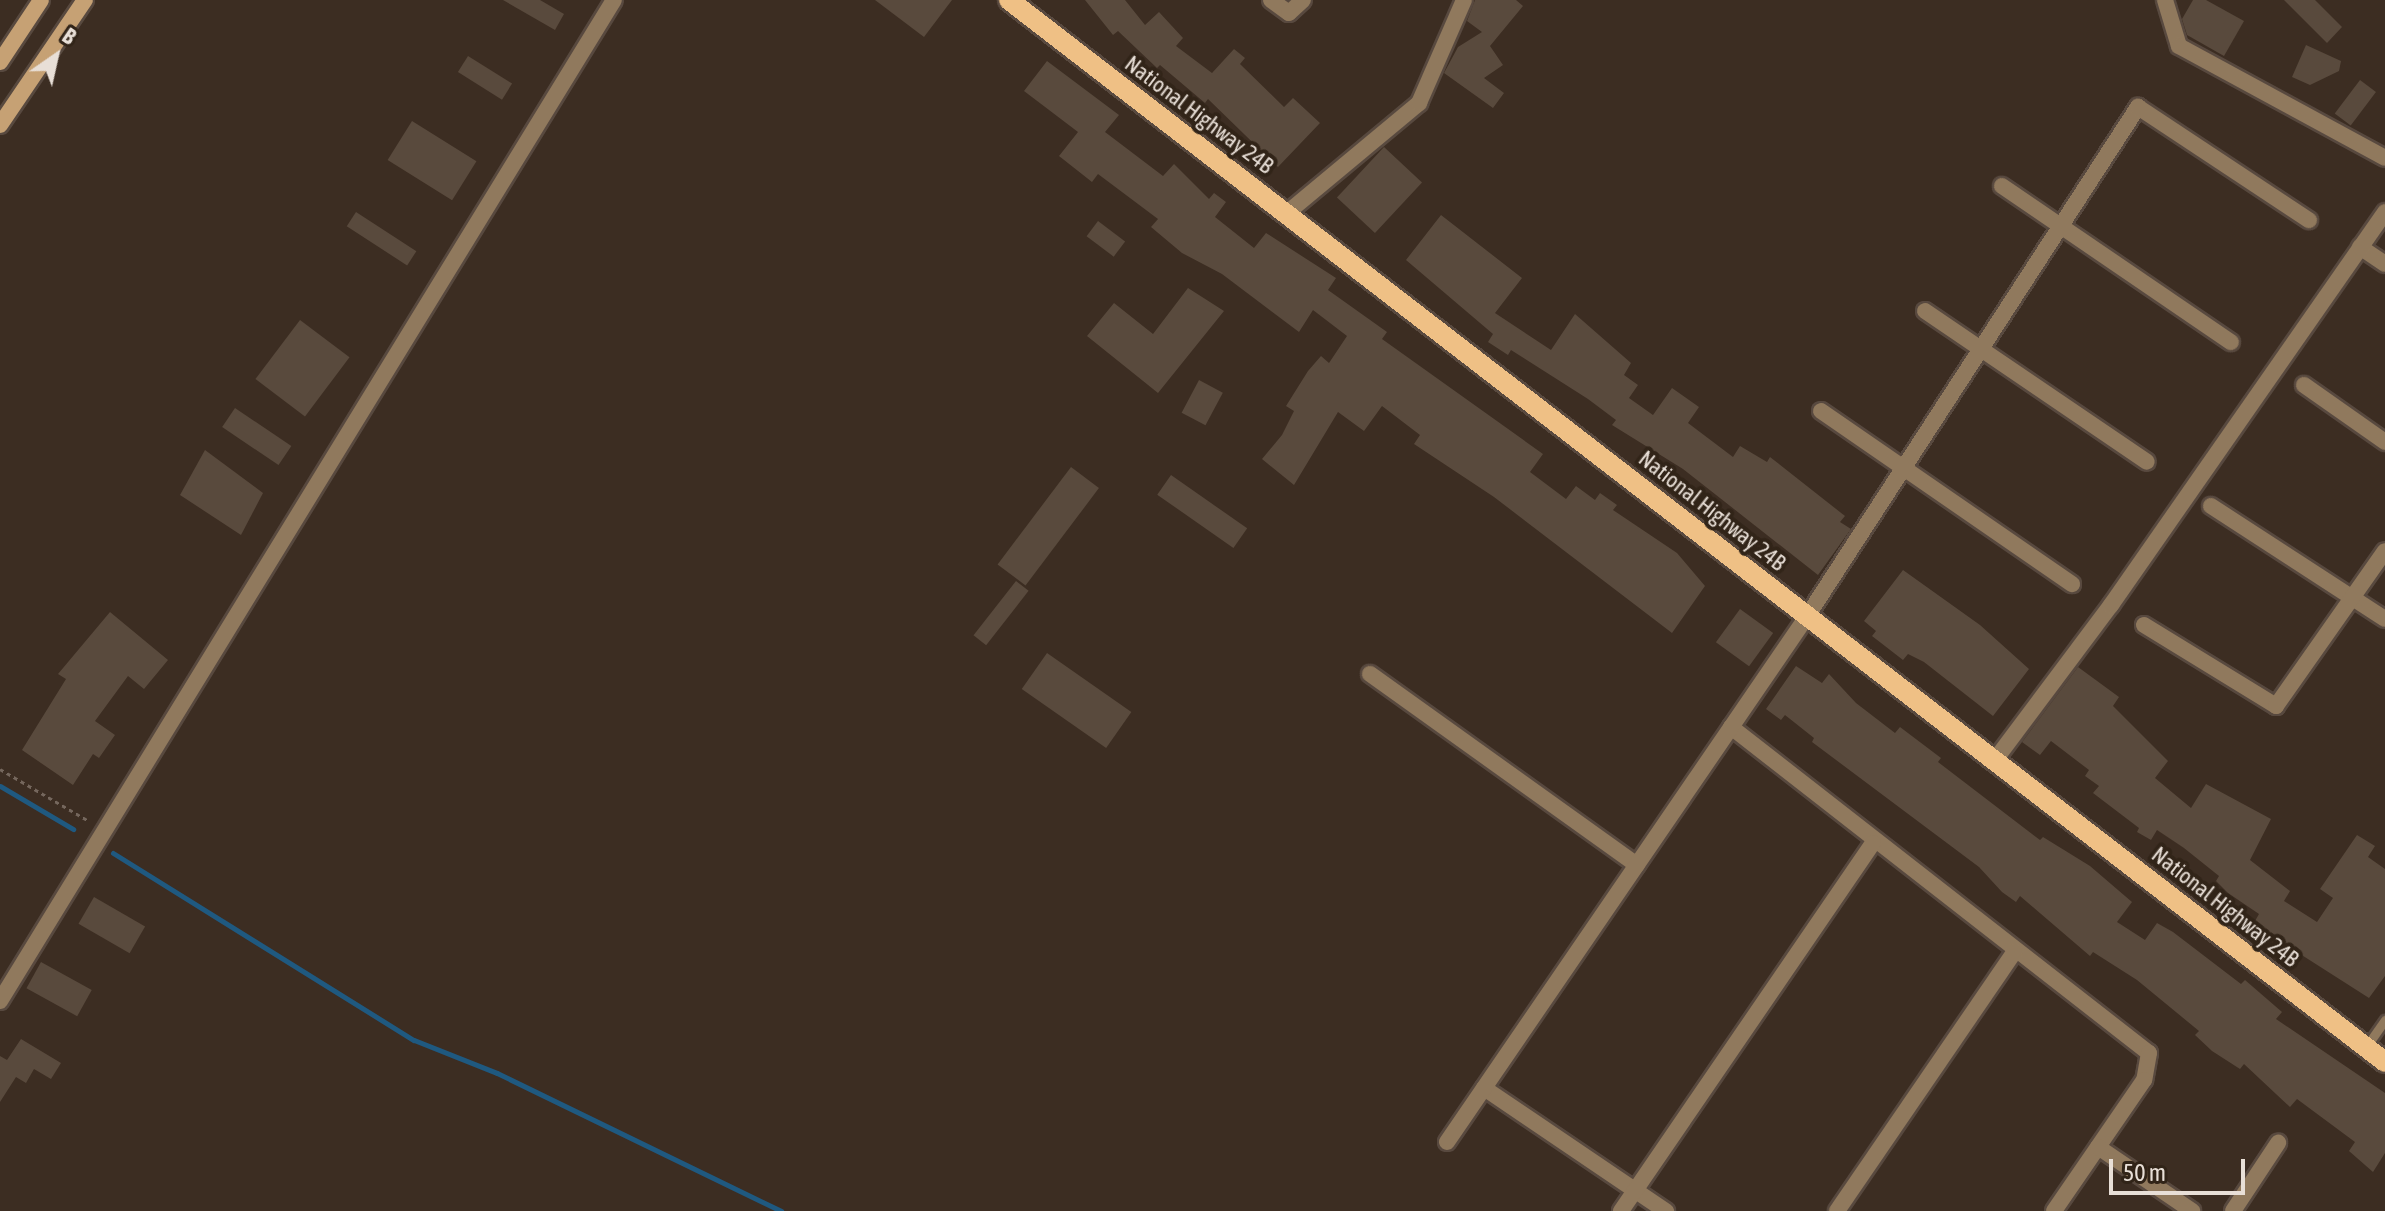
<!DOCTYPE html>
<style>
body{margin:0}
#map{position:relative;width:2385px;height:1211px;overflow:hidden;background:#3c2d22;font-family:"Asap Condensed",sans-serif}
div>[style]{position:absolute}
.stream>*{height:5px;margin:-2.5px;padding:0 2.5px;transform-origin:2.5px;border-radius:2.5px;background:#1f5980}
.building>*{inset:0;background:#594a3d;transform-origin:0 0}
.path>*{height:3px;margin-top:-1.5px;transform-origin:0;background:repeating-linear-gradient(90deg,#75675d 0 4px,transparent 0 8px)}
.roads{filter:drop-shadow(2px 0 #58493f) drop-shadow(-2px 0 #58493f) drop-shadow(0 2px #58493f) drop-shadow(0 -2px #58493f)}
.service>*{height:9px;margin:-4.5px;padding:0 4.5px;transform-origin:4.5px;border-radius:4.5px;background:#90795d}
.minor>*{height:16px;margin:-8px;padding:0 8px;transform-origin:8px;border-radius:8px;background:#90795d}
.tertiary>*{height:16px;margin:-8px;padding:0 8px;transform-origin:8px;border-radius:8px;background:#90795d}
.secondary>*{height:16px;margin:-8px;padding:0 8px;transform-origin:8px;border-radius:8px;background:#c6a174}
.primary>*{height:20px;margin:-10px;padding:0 10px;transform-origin:10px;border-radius:10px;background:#efc085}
span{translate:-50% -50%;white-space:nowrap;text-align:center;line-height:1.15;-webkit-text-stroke:8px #312418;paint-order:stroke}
.street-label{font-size:22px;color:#e8dfd7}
.north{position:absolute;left:16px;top:16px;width:80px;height:80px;-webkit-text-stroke:6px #312418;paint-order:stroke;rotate:34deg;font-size:22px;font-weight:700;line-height:32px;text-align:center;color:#e8dfd7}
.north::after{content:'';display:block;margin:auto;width:28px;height:36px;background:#e8dfd7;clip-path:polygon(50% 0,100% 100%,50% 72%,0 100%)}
.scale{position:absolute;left:2109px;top:1159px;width:136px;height:36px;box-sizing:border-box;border:4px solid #e8dfd7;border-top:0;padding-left:10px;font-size:24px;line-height:28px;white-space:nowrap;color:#e8dfd7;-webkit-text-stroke:6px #312418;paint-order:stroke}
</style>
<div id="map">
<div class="stream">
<i style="left:0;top:786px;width:85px;rotate:30.5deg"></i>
<i style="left:113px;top:853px;width:354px;rotate:31.9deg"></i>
<i style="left:414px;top:1040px;width:89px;rotate:21.7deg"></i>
<i style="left:497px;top:1073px;width:316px;rotate:25.9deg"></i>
</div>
<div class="building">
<i style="clip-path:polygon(503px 0,540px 0,564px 14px,555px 30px)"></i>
<i style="clip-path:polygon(875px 0,952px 0,924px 37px)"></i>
<i style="clip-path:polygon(1085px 0,1125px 0,1145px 25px,1159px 12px,1183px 38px,1176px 46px,1212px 73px,1234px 49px,1245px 58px,1240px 64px,1284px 107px,1293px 98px,1320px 123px,1278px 167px,1208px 99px,1205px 103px,1160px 65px,1157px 68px,1118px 31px,1113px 35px)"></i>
<i style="clip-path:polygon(1475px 0,1516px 0,1523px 6px,1490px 46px,1503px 65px,1484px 78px,1504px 93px,1493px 108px,1444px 73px,1458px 47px,1482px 32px,1467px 21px)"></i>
<i style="clip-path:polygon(2193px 0,2206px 0,2244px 21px,2224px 56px,2187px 35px,2182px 19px)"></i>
<i style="clip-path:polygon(2284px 0,2315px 0,2342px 27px,2327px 43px)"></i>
<i style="clip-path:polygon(2306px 45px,2341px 61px,2339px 71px,2310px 85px,2292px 77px)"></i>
<i style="left:468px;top:56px;width:52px;height:19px;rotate:32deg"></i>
<i style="clip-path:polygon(1047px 61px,1119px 115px,1105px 132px,1163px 176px,1174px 164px,1209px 199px,1214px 193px,1226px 202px,1215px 217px,1254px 248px,1266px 233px,1336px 278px,1328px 290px,1387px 332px,1382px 339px,1543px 454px,1530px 472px,1566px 499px,1576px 486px,1595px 500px,1600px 493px,1617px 505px,1613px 510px,1677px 553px,1705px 586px,1672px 633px,1494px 497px,1414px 444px,1420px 435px,1382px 406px,1364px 431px,1338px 412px,1294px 485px,1262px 459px,1282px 435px,1294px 411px,1286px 406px,1308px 371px,1321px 356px,1329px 363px,1347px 336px,1313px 310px,1299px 332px,1222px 274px,1182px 253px,1151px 227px,1158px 219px,1098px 174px,1092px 182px,1059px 156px,1078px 132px,1024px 91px)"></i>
<i style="left:2360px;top:80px;width:20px;height:42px;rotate:37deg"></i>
<i style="left:412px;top:121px;width:76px;height:46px;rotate:32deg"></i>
<i style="left:1384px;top:147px;width:52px;height:69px;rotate:43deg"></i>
<i style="left:356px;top:212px;width:72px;height:17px;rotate:33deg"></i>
<i style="clip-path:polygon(1441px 215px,1522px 278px,1495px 313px,1551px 350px,1575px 314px,1631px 363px,1624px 375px,1638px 385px,1629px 398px,1653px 415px,1672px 388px,1699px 407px,1688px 423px,1733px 457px,1740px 446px,1767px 462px,1770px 457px,1845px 516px,1840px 522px,1851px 529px,1818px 575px,1683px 469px,1612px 425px,1616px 420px,1588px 399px,1511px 350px,1508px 355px,1488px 342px,1493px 334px,1406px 260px)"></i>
<i style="left:1098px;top:221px;width:34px;height:19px;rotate:37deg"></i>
<i style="clip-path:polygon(1188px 288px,1224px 311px,1158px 393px,1087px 336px,1114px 303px,1153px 334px)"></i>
<i style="left:300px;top:320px;width:62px;height:74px;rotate:37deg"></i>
<i style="left:1199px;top:380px;width:27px;height:37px;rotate:28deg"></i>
<i style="left:235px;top:408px;width:68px;height:23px;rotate:34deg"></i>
<i style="clip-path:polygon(205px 450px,263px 493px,241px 535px,180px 495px)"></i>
<i style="left:1071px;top:467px;width:35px;height:122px;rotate:37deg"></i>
<i style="left:1171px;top:475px;width:93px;height:24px;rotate:35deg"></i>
<i style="clip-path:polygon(1903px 570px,1980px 625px,2029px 669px,1993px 716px,1924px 662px,1908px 654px,1903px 660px,1872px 636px,1876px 631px,1864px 621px)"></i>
<i style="left:1016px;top:581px;width:16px;height:69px;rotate:38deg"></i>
<i style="left:1740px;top:609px;width:41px;height:41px;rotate:36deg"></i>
<i style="clip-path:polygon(110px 612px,168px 660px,144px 689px,128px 676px,95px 721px,115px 735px,99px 758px,93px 754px,73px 785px,22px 750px,66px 679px,58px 674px)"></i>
<i style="left:1047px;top:653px;width:103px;height:44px;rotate:35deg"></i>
<i style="clip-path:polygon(1796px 666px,1822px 683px,1829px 674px,1856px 703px,1895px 733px,1900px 727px,1941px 758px,1938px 762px,2040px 840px,2043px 837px,2090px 866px,2132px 902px,2117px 922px,2145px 940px,2157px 923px,2173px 932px,2241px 984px,2245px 980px,2282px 1012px,2276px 1019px,2385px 1093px,2385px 1153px,2373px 1172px,2349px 1151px,2355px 1142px,2297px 1099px,2290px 1107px,2244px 1064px,2240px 1069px,2212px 1051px,2195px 1035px,2199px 1031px,2137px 980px,2093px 952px,2090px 956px,2020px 896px,2016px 902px,2002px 892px,1979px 867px,1812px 742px,1814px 738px,1785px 715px,1781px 720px,1766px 709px)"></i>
<i style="clip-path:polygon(2078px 667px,2119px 697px,2113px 706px,2168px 761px,2155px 778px,2191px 808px,2206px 784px,2271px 819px,2250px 860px,2290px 891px,2284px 901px,2317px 922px,2333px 898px,2320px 889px,2357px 835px,2375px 846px,2368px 857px,2385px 869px,2385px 976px,2369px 998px,2278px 940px,2255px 921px,2259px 914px,2228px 893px,2216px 881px,2219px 876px,2184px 848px,2157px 830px,2151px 840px,2137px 832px,2139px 828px,2093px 793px,2099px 786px,2085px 776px,2089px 770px,2051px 741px,2040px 755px,2022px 742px)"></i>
<i style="left:94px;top:897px;width:59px;height:31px;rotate:30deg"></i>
<i style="left:41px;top:962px;width:58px;height:30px;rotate:29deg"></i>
<i style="clip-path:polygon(21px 1039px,61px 1063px,51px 1079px,34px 1069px,26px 1083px,16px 1077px,0 1102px,0 1056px,7px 1060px)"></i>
</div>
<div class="path">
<i style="left:0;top:769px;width:103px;rotate:30.3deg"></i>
</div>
<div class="roads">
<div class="service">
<i style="left:2366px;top:1047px;width:33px;rotate:-55deg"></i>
</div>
<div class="minor">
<i style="left:1271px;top:0;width:22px;rotate:36deg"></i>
<i style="left:1289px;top:13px;width:19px;rotate:-43deg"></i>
<i style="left:2165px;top:0;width:48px;rotate:73.1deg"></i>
<i style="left:2179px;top:46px;width:234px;rotate:28.5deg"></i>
<i style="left:2002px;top:186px;width:277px;rotate:34.3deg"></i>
<i style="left:1287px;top:213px;width:172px;rotate:-39.8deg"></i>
<i style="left:1419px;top:103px;width:112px;rotate:-66.4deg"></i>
<i style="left:2360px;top:247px;width:30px;rotate:34deg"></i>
<i style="left:1925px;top:311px;width:268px;rotate:34.2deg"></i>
<i style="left:2304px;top:385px;width:99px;rotate:35.1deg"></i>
<i style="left:1821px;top:411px;width:305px;rotate:34.6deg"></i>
<i style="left:2211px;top:506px;width:207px;rotate:33deg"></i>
<i style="left:2144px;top:625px;width:155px;rotate:31.5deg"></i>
<i style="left:2276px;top:706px;width:189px;rotate:-54.9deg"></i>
<i style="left:1370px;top:674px;width:328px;rotate:35.6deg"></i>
<i style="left:1731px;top:727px;width:530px;rotate:37.95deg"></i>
<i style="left:2149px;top:1053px;width:27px;rotate:100deg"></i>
<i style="left:2144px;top:1080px;width:159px;rotate:124.5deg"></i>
<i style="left:1995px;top:760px;width:194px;rotate:-53.2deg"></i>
<i style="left:2111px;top:605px;width:479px;rotate:-55.1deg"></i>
<i style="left:1484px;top:1088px;width:220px;rotate:34.1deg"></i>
<i style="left:1447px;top:1142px;width:639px;rotate:-55.59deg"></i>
<i style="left:1808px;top:615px;width:606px;rotate:-56.99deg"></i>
<i style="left:2138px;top:107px;width:205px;rotate:33.5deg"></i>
<i style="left:2098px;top:1147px;width:114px;rotate:34.2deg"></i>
<i style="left:1621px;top:1211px;width:446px;rotate:-55.6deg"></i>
<i style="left:1837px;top:1211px;width:315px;rotate:-55.6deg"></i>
<i style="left:2233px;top:1211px;width:82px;rotate:-56.5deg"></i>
</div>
<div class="tertiary">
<i style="left:0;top:1001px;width:1174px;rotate:-58.48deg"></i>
</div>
<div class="secondary">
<i style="left:0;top:62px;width:74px;rotate:-56.5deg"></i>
<i style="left:0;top:125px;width:151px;rotate:-55.8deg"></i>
</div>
<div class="primary">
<i style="left:1009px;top:0;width:1738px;rotate:37.66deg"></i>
</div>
</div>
<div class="street-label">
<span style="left:1199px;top:115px;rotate:37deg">National Highway 24B</span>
<span style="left:1712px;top:511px;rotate:38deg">National Highway 24B</span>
<span style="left:2225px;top:907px;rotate:38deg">National Highway 24B</span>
</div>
<div class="north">B</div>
<div class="scale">50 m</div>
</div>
